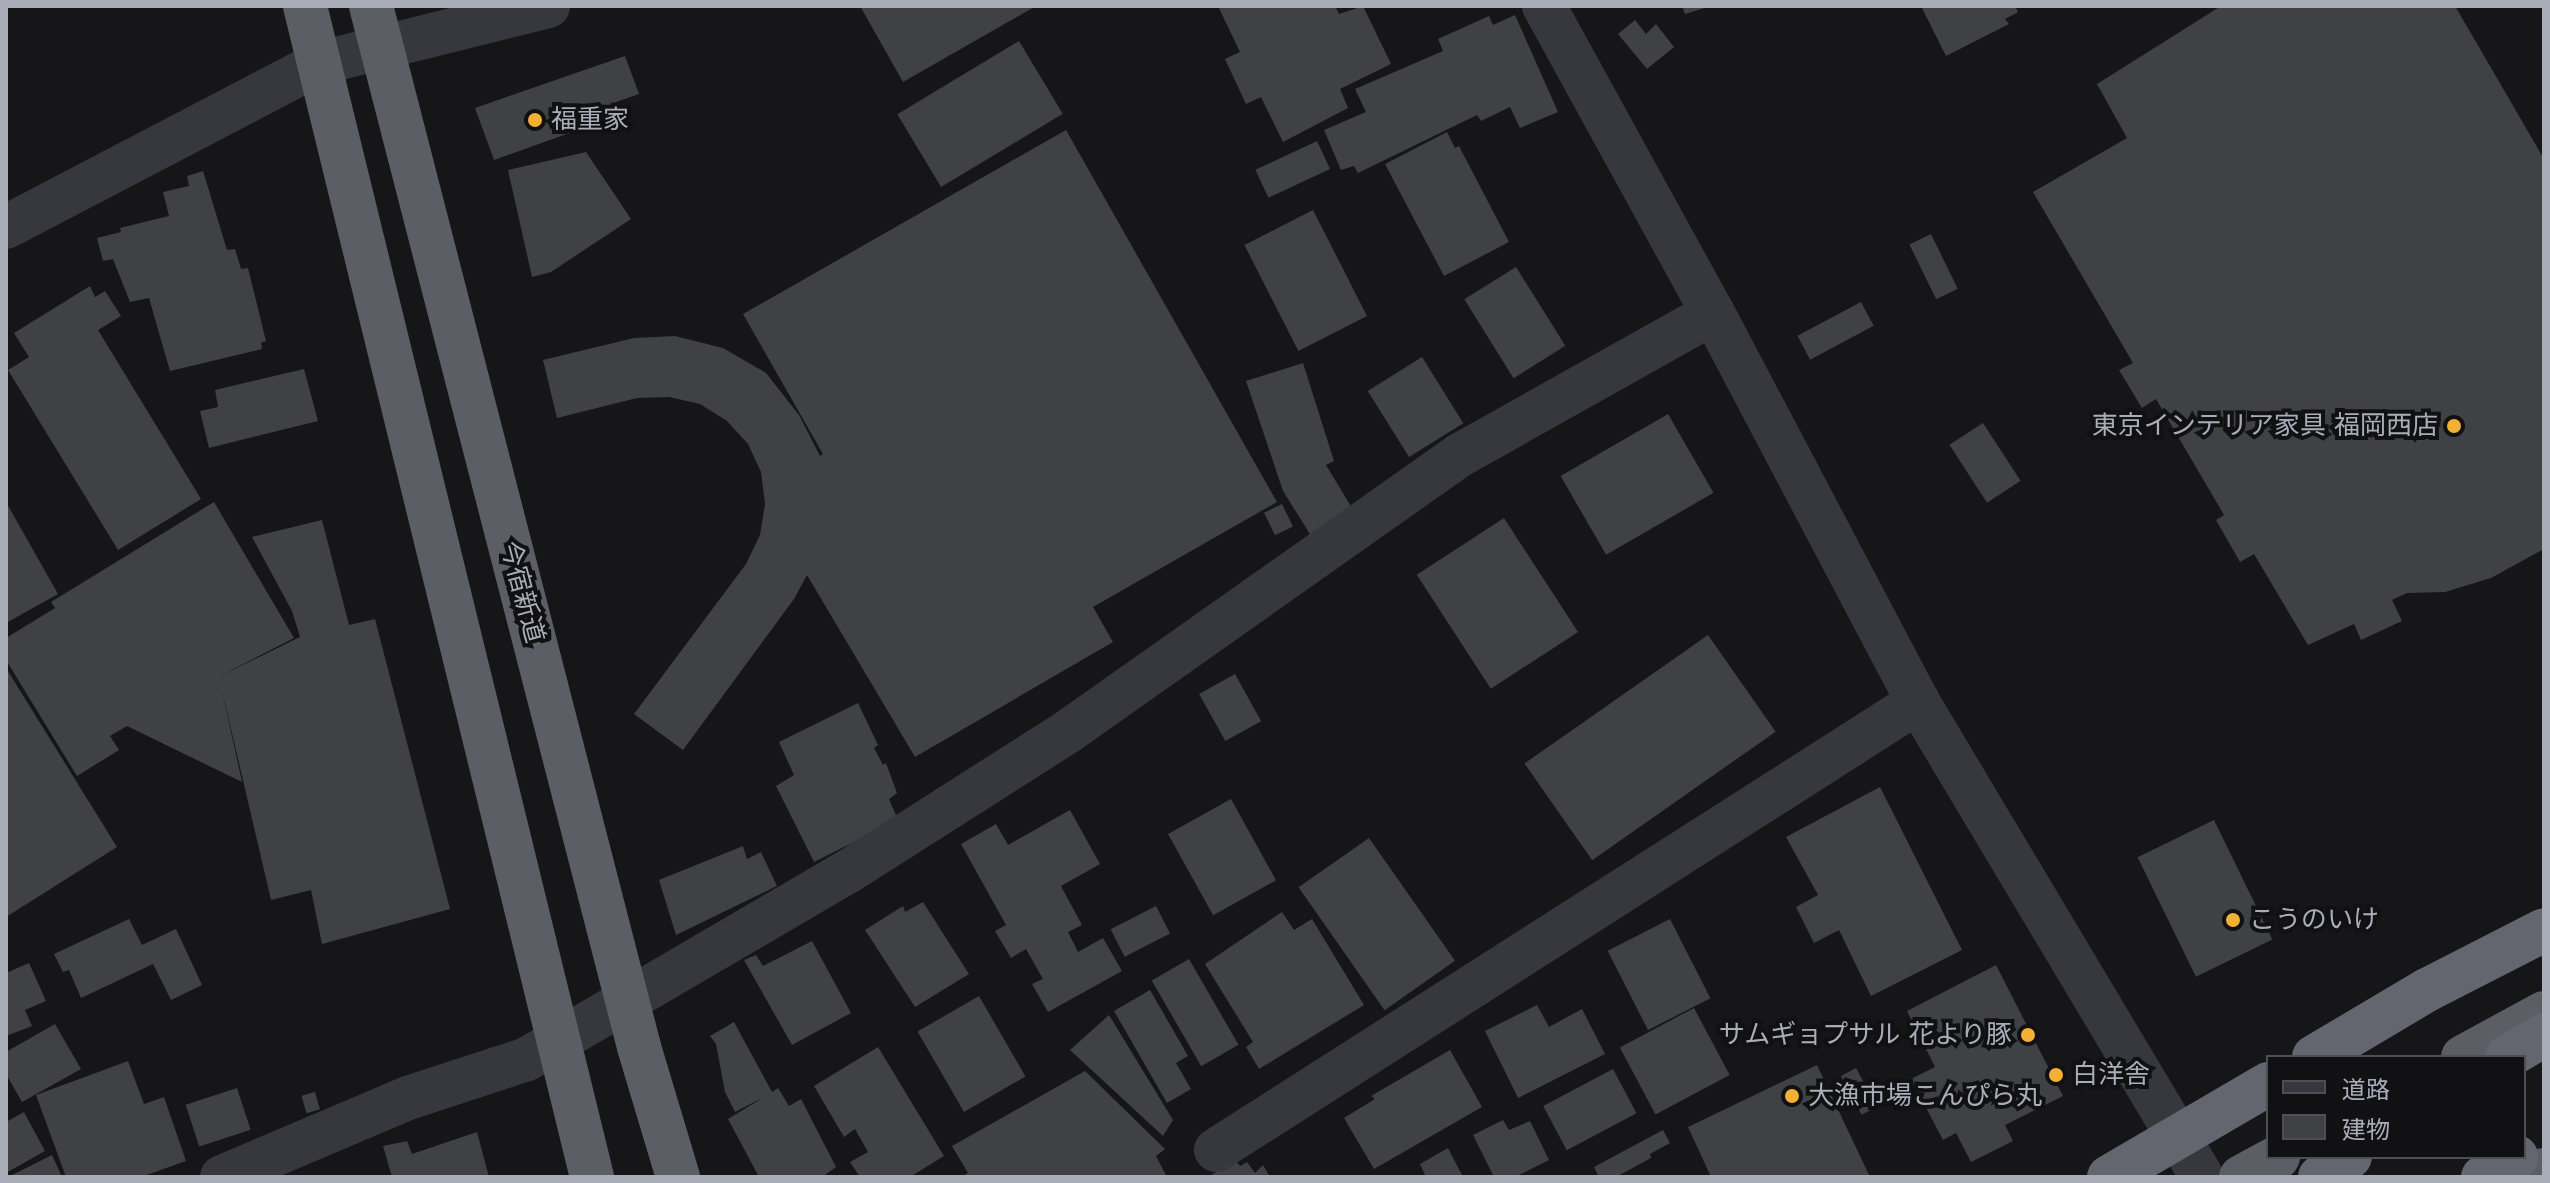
<!DOCTYPE html>
<meta charset="utf-8">
<style>
body{margin:0}
#map{position:relative;width:2550px;height:1183px;overflow:hidden;background:#161618;font-family:"DejaVu Sans","Noto Sans JP",sans-serif}
div>[style]{position:absolute}
.building>*{inset:0;background:#404145;transform-origin:0 0}
.minor>*{height:44px;margin:-22px;padding:0 22px;transform-origin:22px;border-radius:22px;background:#37383d}
.tertiary>*{height:44px;margin:-22px;padding:0 22px;transform-origin:22px;border-radius:22px;background:#37383d}
.trunk>*{height:44px;margin:-22px;padding:0 22px;transform-origin:22px;border-radius:22px;background:#5b5e65}
.motorway>*{height:44px;margin:-22px;padding:0 22px;transform-origin:22px;border-radius:22px;background:#63666e}
.motorway-bridge>*{height:44px;margin:-22px;padding:0 22px;transform-origin:22px;border-radius:22px;background:#63666e}
.dots>*{width:22px;height:22px;translate:-50% -50%;box-sizing:border-box;border:4px solid #111113;border-radius:50%}
span{translate:-50% -50%;white-space:nowrap;text-align:center;line-height:1.15;-webkit-text-stroke:8px #111113;paint-order:stroke}
.poi-label{font-size:26px;color:#a8adb8}
.left{translate:0 -50%;text-align:left}
.right{translate:-100% -50%;text-align:right}
.street-label{font-size:26px;color:#a8adb8}
.frame{position:absolute;inset:0;border:8px solid #a8adb8;pointer-events:none}
.legend{position:absolute;left:2266px;top:1055px;width:260px;height:104px;box-sizing:border-box;background:#111113;border:2px solid #4d4f55;margin:0;padding:10px 14px;list-style:none;font-size:24px;color:#a8adb8}
.legend li{display:flex;align-items:center;gap:16px;height:40px}
.legend b{width:40px;border:2px solid #4d4f55}
</style>
<div id="map">
<div class="building">
<i style="clip-path:polygon(860px 6px,1036px 6px,903px 82px)"></i>
<i style="clip-path:polygon(1218px 6px,1335px 6px,1339px 14px,1363px 6px,1391px 64px,1340px 89px,1348px 108px,1283px 142px,1261px 97px,1246px 104px,1225px 59px,1240px 52px)"></i>
<i style="clip-path:polygon(1682px 6px,1708px 6px,1708px 7px,1685px 14px)"></i>
<i style="clip-path:polygon(1921px 6px,2015px 6px,2018px 12px,2005px 19px,2009px 24px,1946px 56px)"></i>
<i style="clip-path:polygon(2221px 6px,2455px 6px,2544px 159px,2544px 549px,2491px 578px,2445px 592px,2407px 593px,2392px 600px,2402px 621px,2361px 640px,2354px 624px,2308px 645px,2254px 554px,2240px 562px,2216px 520px,2224px 515px,2156px 399px,2142px 408px,2119px 370px,2133px 363px,2033px 192px,2127px 138px,2097px 84px)"></i>
<i style="clip-path:polygon(1515px 15px,1558px 112px,1520px 128px,1510px 107px,1481px 121px,1477px 115px,1358px 173px,1354px 166px,1341px 170px,1324px 130px,1366px 112px,1355px 89px,1443px 51px,1438px 39px,1489px 16px,1493px 25px)"></i>
<i style="clip-path:polygon(1635px 20px,1646px 34px,1656px 24px,1674px 47px,1647px 69px,1618px 34px)"></i>
<i style="left:1019px;top:41px;width:85px;height:142px;rotate:59deg"></i>
<i style="clip-path:polygon(625px 56px,639px 94px,616px 102px,620px 115px,494px 160px,475px 108px)"></i>
<i style="clip-path:polygon(1066px 130px,1277px 502px,1093px 607px,1113px 642px,915px 757px,807px 575px,794px 599px,683px 750px,634px 714px,746px 564px,760px 535px,765px 504px,761px 472px,748px 444px,727px 421px,700px 404px,669px 397px,637px 398px,557px 418px,543px 360px,634px 338px,675px 336px,723px 348px,766px 373px,799px 415px,820px 456px,823px 454px,743px 314px)"></i>
<i style="clip-path:polygon(1447px 132px,1455px 148px,1459px 146px,1509px 242px,1444px 276px,1385px 164px)"></i>
<i style="left:1317px;top:141px;width:31px;height:68px;rotate:65deg"></i>
<i style="clip-path:polygon(586px 152px,631px 219px,551px 272px,532px 277px,508px 170px)"></i>
<i style="clip-path:polygon(203px 171px,227px 250px,235px 249px,241px 269px,248px 268px,266px 341px,261px 343px,262px 349px,170px 371px,149px 298px,130px 302px,113px 259px,103px 261px,97px 238px,121px 232px,120px 228px,169px 216px,163px 192px,189px 186px,187px 176px)"></i>
<i style="left:1313px;top:210px;width:119px;height:77px;rotate:63deg"></i>
<i style="left:1931px;top:234px;width:61px;height:24px;rotate:64deg"></i>
<i style="left:1516px;top:267px;width:93px;height:61px;rotate:58deg"></i>
<i style="clip-path:polygon(90px 286px,95px 297px,105px 291px,121px 316px,98px 330px,201px 499px,118px 550px,8px 370px,29px 357px,14px 333px)"></i>
<i style="left:1861px;top:302px;width:27px;height:72px;rotate:62deg"></i>
<i style="left:1422px;top:357px;width:78px;height:64px;rotate:58deg"></i>
<i style="clip-path:polygon(1303px 363px,1334px 461px,1326px 465px,1355px 513px,1313px 539px,1283px 491px,1246px 381px)"></i>
<i style="clip-path:polygon(304px 369px,318px 421px,209px 448px,200px 411px,218px 407px,215px 390px)"></i>
<i style="left:1668px;top:414px;width:91px;height:124px;rotate:60deg"></i>
<i style="left:1983px;top:423px;width:69px;height:40px;rotate:57deg"></i>
<i style="clip-path:polygon(6px 502px,58px 594px,6px 623px)"></i>
<i style="clip-path:polygon(214px 502px,294px 638px,218px 677px,300px 637px,292px 611px,252px 537px,322px 520px,349px 625px,375px 619px,450px 909px,322px 944px,311px 890px,271px 900px,221px 686px,242px 782px,127px 726px,110px 736px,119px 750px,77px 776px,6px 660px,6px 638px,55px 608px,51px 602px)"></i>
<i style="left:1282px;top:504px;width:25px;height:20px;rotate:64deg"></i>
<i style="left:1504px;top:518px;width:136px;height:104px;rotate:57deg"></i>
<i style="left:1708px;top:635px;width:118px;height:224px;rotate:55deg"></i>
<i style="clip-path:polygon(6px 668px,117px 847px,6px 917px)"></i>
<i style="left:1235px;top:674px;width:54px;height:41px;rotate:61deg"></i>
<i style="clip-path:polygon(858px 703px,878px 745px,874px 748px,883px 765px,886px 763px,897px 793px,889px 799px,898px 820px,814px 862px,776px 786px,794px 775px,779px 742px)"></i>
<i style="clip-path:polygon(1880px 787px,1962px 950px,1871px 996px,1839px 930px,1814px 943px,1796px 907px,1818px 895px,1786px 837px)"></i>
<i style="left:1231px;top:799px;width:93px;height:72px;rotate:61deg"></i>
<i style="clip-path:polygon(1070px 810px,1100px 864px,1061px 886px,1082px 925px,1068px 932px,1078px 952px,1103px 938px,1122px 971px,1048px 1012px,1032px 984px,1043px 979px,1026px 949px,1011px 958px,995px 931px,1006px 925px,961px 844px,996px 824px,1008px 845px)"></i>
<i style="left:2214px;top:820px;width:133px;height:85px;rotate:64deg"></i>
<i style="left:1369px;top:838px;width:150px;height:86px;rotate:55deg"></i>
<i style="clip-path:polygon(743px 846px,747px 859px,761px 852px,777px 886px,676px 935px,659px 880px)"></i>
<i style="clip-path:polygon(923px 902px,969px 974px,915px 1007px,865px 930px,903px 906px,905px 912px)"></i>
<i style="left:1156px;top:906px;width:31px;height:51px;rotate:63deg"></i>
<i style="clip-path:polygon(1282px 912px,1294px 930px,1312px 919px,1364px 1005px,1259px 1069px,1246px 1047px,1253px 1042px,1205px 964px)"></i>
<i style="clip-path:polygon(129px 919px,142px 945px,176px 929px,202px 985px,171px 1000px,153px 964px,81px 998px,69px 970px,63px 972px,54px 954px)"></i>
<i style="left:1670px;top:919px;width:89px;height:70px;rotate:63deg"></i>
<i style="clip-path:polygon(812px 941px,851px 1013px,792px 1045px,744px 960px,756px 955px,763px 966px)"></i>
<i style="left:1189px;top:959px;width:99px;height:43px;rotate:60deg"></i>
<i style="clip-path:polygon(29px 963px,46px 1001px,25px 1010px,32px 1026px,6px 1036px,6px 973px)"></i>
<i style="clip-path:polygon(1996px 965px,2063px 1096px,2005px 1125px,2013px 1141px,1971px 1162px,1956px 1133px,1943px 1140px,1911px 1079px,1935px 1067px,1907px 1011px)"></i>
<i style="clip-path:polygon(1150px 990px,1188px 1056px,1176px 1063px,1191px 1089px,1167px 1103px,1114px 1011px)"></i>
<i style="left:979px;top:996px;width:93px;height:71px;rotate:60deg"></i>
<i style="clip-path:polygon(1537px 1005px,1549px 1027px,1582px 1009px,1605px 1054px,1518px 1098px,1485px 1031px)"></i>
<i style="left:1694px;top:1008px;width:76px;height:84px;rotate:62deg"></i>
<i style="clip-path:polygon(1109px 1015px,1173px 1120px,1163px 1136px,1070px 1050px)"></i>
<i style="clip-path:polygon(734px 1022px,772px 1092px,778px 1088px,789px 1106px,801px 1099px,836px 1167px,822px 1177px,759px 1177px,728px 1119px,764px 1097px,735px 1112px,725px 1092px,716px 1044px,710px 1036px)"></i>
<i style="clip-path:polygon(55px 1024px,81px 1069px,22px 1102px,6px 1074px,6px 1052px)"></i>
<i style="clip-path:polygon(878px 1047px,944px 1156px,910px 1177px,860px 1177px,850px 1162px,868px 1152px,855px 1129px,844px 1137px,814px 1086px)"></i>
<i style="clip-path:polygon(1450px 1050px,1482px 1107px,1374px 1169px,1344px 1118px,1375px 1099px,1371px 1096px)"></i>
<i style="clip-path:polygon(128px 1061px,144px 1104px,164px 1097px,186px 1161px,141px 1177px,66px 1177px,36px 1095px)"></i>
<i style="clip-path:polygon(1817px 1065px,1870px 1177px,1711px 1177px,1688px 1127px)"></i>
<i style="left:1856px;top:1068px;width:44px;height:17px;rotate:62deg"></i>
<i style="left:1613px;top:1069px;width:50px;height:79px;rotate:62deg"></i>
<i style="clip-path:polygon(1085px 1071px,1165px 1149px,1156px 1156px,1167px 1177px,961px 1177px,968px 1173px,952px 1146px)"></i>
<i style="left:237px;top:1088px;width:44px;height:54px;rotate:72deg"></i>
<i style="left:315px;top:1092px;width:18px;height:14px;rotate:74deg"></i>
<i style="clip-path:polygon(24px 1112px,45px 1151px,6px 1173px,6px 1122px)"></i>
<i style="clip-path:polygon(1503px 1120px,1509px 1130px,1530px 1121px,1549px 1160px,1515px 1177px,1494px 1177px,1473px 1135px)"></i>
<i style="clip-path:polygon(1663px 1130px,1670px 1143px,1650px 1154px,1651px 1158px,1616px 1177px,1599px 1177px,1594px 1167px)"></i>
<i style="clip-path:polygon(477px 1132px,489px 1177px,392px 1177px,383px 1146px,407px 1141px,412px 1154px)"></i>
<i style="clip-path:polygon(1448px 1148px,1463px 1177px,1426px 1177px,1420px 1164px)"></i>
<i style="clip-path:polygon(52px 1155px,62px 1177px,8px 1177px)"></i>
<i style="clip-path:polygon(1235px 1160px,1240px 1166px,1247px 1162px,1255px 1173px,1263px 1165px,1270px 1177px,1208px 1177px)"></i>
</div>
<div class="minor">
<i style="left:6px;top:227px;width:354px;rotate:-27.6deg"></i>
<i style="left:320px;top:63px;width:235px;rotate:-14deg"></i>
<i style="left:1216px;top:1150px;width:833px;rotate:-32.55deg"></i>
<i style="left:222px;top:1177px;width:202px;rotate:-23deg"></i>
<i style="left:408px;top:1098px;width:125px;rotate:-18.1deg"></i>
<i style="left:527px;top:1059px;width:373px;rotate:-30.3deg"></i>
<i style="left:849px;top:871px;width:262px;rotate:-32.5deg"></i>
<i style="left:1070px;top:730px;width:477px;rotate:-35.2deg"></i>
<i style="left:1460px;top:455px;width:290px;rotate:-29.3deg"></i>
</div>
<div class="tertiary">
<i style="left:1544px;top:6px;width:350px;rotate:61.2deg"></i>
<i style="left:1713px;top:313px;width:440px;rotate:62.2deg"></i>
<i style="left:1918px;top:702px;width:553px;rotate:59.13deg"></i>
</div>
<div class="trunk">
<i style="left:305px;top:6px;width:1206px;rotate:76.23deg"></i>
<i style="left:371px;top:6px;width:1075px;rotate:75.56deg"></i>
<i style="left:639px;top:1047px;width:136px;rotate:73.3deg"></i>
<i style="left:2463px;top:1057px;width:92px;rotate:-28.5deg"></i>
<i style="left:2241px;top:1177px;width:42px;rotate:-28.4deg"></i>
<i style="left:2531px;top:1177px;width:15px;rotate:-28deg"></i>
</div>
<div class="motorway">
<i style="left:2314px;top:1057px;width:131px;rotate:-30.7deg"></i>
<i style="left:2427px;top:990px;width:131px;rotate:-27.1deg"></i>
<i style="left:2507px;top:1057px;width:43px;rotate:-30.7deg"></i>
<i style="left:2320px;top:1177px;width:36px;rotate:-34deg"></i>
<i style="left:2483px;top:1177px;width:39px;rotate:-31deg"></i>
</div>
<div class="motorway-bridge">
<i style="left:2109px;top:1177px;width:184px;rotate:-30.3deg"></i>
</div>
<div class="dots">
<i style="left:535px;top:120px;background:#f2b134"></i>
<i style="left:2454px;top:426px;background:#f2b134"></i>
<i style="left:2233px;top:920px;background:#f2b134"></i>
<i style="left:2028px;top:1035px;background:#f2b134"></i>
<i style="left:2056px;top:1075px;background:#f2b134"></i>
<i style="left:1792px;top:1096px;background:#f2b134"></i>
</div>
<div class="poi-label">
<span class="left" style="left:551px;top:120px">福重家</span>
<span class="right" style="left:2438px;top:426px">東京インテリア家具 福岡西店</span>
<span class="left" style="left:2249px;top:920px">こうのいけ</span>
<span class="right" style="left:2012px;top:1035px">サムギョプサル 花より豚</span>
<span class="left" style="left:2072px;top:1075px">白洋舎</span>
<span class="left" style="left:1808px;top:1096px">大漁市場こんぴら丸</span>
</div>
<div class="street-label">
<span style="left:522px;top:592px;rotate:75deg">今宿新道</span>
</div>
<div class="frame"></div>
<ul class="legend">
<li><b style="height:10px;background:#37383d"></b>道路</li>
<li><b style="height:22px;background:#404145"></b>建物</li>
</ul>
</div>
